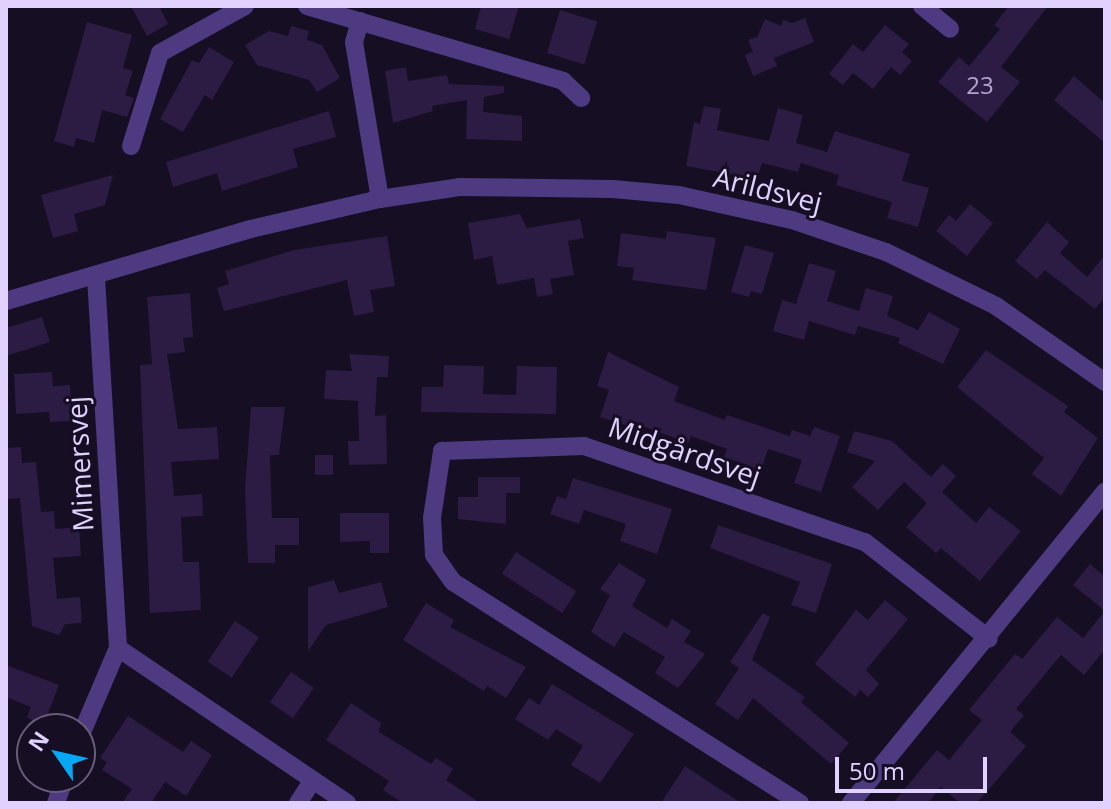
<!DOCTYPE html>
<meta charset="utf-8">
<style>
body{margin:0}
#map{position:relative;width:1111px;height:809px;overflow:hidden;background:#160e23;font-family:"Open Sans",sans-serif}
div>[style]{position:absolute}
.building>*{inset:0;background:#2c1b43;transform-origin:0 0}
.street>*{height:18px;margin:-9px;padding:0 9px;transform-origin:9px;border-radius:9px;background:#4d3a81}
span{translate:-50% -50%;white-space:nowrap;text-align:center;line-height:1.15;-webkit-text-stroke:6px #160e23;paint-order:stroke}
.number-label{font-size:24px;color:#b3a4cf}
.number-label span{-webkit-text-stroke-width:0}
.street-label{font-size:28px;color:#e0d1fe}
.frame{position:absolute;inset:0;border:8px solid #e0d1fe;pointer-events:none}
.north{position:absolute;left:16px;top:713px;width:80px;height:80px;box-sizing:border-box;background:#160e23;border:2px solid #675c7b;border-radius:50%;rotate:304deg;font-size:22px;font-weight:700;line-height:32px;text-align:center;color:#e0d1fe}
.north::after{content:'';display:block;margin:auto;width:28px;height:36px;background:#06a8f5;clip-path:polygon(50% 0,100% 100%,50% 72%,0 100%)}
.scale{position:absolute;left:835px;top:757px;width:152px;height:36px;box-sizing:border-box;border:4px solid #e0d1fe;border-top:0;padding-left:10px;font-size:24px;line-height:28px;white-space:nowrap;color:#e0d1fe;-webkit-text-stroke:6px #160e23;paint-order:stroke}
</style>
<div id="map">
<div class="building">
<i style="clip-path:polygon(131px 6px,159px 6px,168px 24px,147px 36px)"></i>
<i style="clip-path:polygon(481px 6px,519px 6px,509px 39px,475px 29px)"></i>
<i style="clip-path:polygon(1009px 6px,1048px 6px,1001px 67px,1020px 82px,987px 122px,938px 82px,959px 57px,969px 66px,1000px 29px,994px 25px)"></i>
<i style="left:560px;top:10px;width:39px;height:45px;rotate:17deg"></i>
<i style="clip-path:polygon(805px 18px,814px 42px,774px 58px,777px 66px,753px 76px,745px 55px,753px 52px,748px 40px,757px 37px,765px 19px,781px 26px,783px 20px,792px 23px)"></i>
<i style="clip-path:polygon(87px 22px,132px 35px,123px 68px,133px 71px,125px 95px,134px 98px,127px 117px,102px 110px,94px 143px,76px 138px,74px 147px,54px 141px)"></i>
<i style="clip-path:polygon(885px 25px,909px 44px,902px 52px,912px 61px,900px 75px,891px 67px,873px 89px,853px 73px,843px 85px,829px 74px,853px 44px,863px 52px)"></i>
<i style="clip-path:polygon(291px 26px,309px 31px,307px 40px,322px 45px,340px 78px,317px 92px,309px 80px,257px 65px,245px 45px,269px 31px,288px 36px)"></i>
<i style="clip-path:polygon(209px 47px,234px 62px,212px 100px,205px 95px,183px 132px,160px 119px,192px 60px,199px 63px)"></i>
<i style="clip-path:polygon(406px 67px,408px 81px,447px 75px,449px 84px,504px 86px,504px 93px,484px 97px,483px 112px,522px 116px,522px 141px,466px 139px,467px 100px,432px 106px,433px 111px,393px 123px,385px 71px)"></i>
<i style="clip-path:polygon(1074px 76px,1105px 103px,1105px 143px,1054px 100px)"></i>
<i style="clip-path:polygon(704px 106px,721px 109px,717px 130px,769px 141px,778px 108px,803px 115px,796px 143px,827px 152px,835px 131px,910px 154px,902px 181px,929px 188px,918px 227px,887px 218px,892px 202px,836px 185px,839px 175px,801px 163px,798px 172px,762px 163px,757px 179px,686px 166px,694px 122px,700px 124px)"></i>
<i style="clip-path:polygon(329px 111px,336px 137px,293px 149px,298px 167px,222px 191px,217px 173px,173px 187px,166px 162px)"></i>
<i style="clip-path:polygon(113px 175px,105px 205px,74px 214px,78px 231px,53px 238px,41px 195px)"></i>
<i style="clip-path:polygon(970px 204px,993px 223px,967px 256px,936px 231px,949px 215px,956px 221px)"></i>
<i style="clip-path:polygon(520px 214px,527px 228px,580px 219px,584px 238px,568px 241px,574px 275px,550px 279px,553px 294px,537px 297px,534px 278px,497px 285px,492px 256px,474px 260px,468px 223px)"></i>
<i style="clip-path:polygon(1047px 222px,1069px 242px,1060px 253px,1087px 277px,1105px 255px,1105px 297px,1095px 309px,1045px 270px,1037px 279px,1015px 261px)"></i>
<i style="clip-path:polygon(667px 231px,716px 238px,706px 290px,632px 280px,634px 268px,617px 266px,621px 233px,666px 239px)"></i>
<i style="clip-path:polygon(387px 236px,395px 286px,370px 290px,374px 312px,354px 316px,347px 280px,224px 311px,217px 288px,229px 284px,225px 271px,294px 250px)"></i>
<i style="clip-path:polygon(745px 245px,774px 253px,762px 294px,751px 291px,749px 297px,731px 292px)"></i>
<i style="clip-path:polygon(809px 263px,836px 271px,827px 301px,859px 311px,866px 288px,893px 296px,887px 316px,918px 330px,929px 312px,960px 329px,943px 364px,898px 343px,900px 338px,858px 326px,855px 335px,809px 321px,804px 340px,773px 331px,782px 300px,796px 304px)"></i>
<i style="clip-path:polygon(190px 293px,193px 337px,183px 338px,185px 352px,167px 354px,178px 429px,217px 427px,219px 459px,171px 462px,174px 496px,202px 494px,203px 516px,181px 517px,183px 562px,199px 562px,201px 610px,150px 613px,140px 365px,152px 364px,147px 297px)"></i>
<i style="clip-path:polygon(42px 317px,50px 342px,6px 356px,6px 328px)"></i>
<i style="clip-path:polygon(986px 350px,1068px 406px,1064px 412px,1098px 438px,1061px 496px,1032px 474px,1044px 458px,957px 387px)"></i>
<i style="clip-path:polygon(608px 352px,679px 387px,674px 401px,725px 420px,727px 415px,790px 436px,792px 430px,810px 436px,814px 427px,840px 436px,821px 492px,794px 483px,802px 460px,768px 449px,761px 470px,724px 457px,727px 449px,691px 436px,688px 443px,632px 422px,631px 427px,600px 417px,609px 390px,597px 386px)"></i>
<i style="clip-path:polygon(349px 354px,389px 356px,388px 377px,377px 377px,375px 416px,386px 415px,387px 464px,349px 465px,348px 441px,359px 441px,358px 401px,324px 399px,326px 370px,352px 371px)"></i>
<i style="clip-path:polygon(444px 365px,484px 366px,483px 394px,516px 395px,517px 366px,557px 367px,556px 414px,421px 412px,422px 387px,443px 387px)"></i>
<i style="clip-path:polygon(52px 372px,53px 386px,70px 385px,72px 421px,50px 422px,49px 412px,16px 414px,14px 374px)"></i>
<i style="clip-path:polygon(251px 407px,285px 407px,279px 455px,270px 455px,272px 518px,299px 518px,299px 545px,275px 545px,275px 563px,248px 563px,245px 488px)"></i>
<i style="clip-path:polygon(854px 431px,892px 441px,931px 477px,943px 464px,956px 476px,942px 492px,976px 523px,989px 507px,1021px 531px,980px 581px,941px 548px,936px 553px,906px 527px,927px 503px,904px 482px,878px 510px,852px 487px,875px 461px,847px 452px)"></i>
<i style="clip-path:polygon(21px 447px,22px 463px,36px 462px,41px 512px,54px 511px,55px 529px,79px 527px,81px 556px,53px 558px,57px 599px,80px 597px,82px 623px,65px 624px,59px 635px,32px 626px,20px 498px,6px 499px,6px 448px)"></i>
<i style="left:315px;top:455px;width:18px;height:20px"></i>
<i style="clip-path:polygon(478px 477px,520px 477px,520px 493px,506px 493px,506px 524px,458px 519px,458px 497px,478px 497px)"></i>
<i style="clip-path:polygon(573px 478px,672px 509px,657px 554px,620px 541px,626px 524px,584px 510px,579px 524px,550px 514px,557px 496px,566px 499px)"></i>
<i style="clip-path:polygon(340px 513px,389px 513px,389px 553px,370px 553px,370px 541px,340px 542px)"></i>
<i style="clip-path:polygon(718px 525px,832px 564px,816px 613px,791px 605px,800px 582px,710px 548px)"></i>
<i style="left:516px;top:552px;width:72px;height:26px;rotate:33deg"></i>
<i style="clip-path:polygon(619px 563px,646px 580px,632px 606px,667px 628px,672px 619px,691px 631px,684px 642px,705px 654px,678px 688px,655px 673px,665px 657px,624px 632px,614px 647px,591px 632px,610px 595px,600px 589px)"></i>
<i style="clip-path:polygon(1090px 564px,1105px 577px,1105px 611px,1073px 585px)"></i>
<i style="clip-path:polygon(334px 580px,339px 593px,381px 582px,388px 607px,326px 625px,308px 651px,308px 587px)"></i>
<i style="clip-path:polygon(885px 600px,908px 619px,866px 670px,879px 684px,868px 697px,860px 690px,855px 697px,815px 664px,856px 610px,868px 620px)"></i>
<i style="clip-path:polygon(426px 603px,454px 620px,450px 627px,526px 667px,506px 698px,487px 686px,484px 691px,403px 640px)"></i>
<i style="clip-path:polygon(1105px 611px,1105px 649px,1084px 675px,1061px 655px,1016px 709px,1024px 715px,1010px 732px,1026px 746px,977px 803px,960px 803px,941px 787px,928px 803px,893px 803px,937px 750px,949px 760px,982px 720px,969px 710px,1015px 654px,1022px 659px,1057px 617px,1083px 638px)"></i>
<i style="clip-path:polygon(763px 613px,770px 617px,752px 660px,805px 697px,801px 702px,849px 743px,831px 764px,753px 698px,738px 720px,715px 704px,739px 668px,730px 662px)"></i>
<i style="left:235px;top:621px;width:29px;height:49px;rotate:34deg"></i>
<i style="clip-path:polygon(6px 665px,59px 685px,44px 724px,27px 718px,31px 707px,6px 697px)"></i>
<i style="left:291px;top:672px;width:28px;height:37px;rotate:35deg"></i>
<i style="clip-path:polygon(552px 684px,634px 734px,600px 783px,571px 765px,583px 746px,556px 729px,548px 740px,515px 719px,529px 698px,539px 705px)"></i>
<i style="clip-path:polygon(351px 703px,381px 723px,379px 732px,431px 764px,436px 758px,453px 769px,446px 780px,480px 803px,403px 803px,383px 790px,389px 781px,326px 740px)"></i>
<i style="clip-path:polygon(128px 716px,183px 752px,191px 741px,212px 755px,186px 796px,165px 782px,151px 803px,122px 803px,132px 789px,102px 770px,107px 762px,100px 758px)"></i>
<i style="clip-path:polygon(685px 766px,718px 788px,742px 803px,661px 803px)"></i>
</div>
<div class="street">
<i style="left:307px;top:6px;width:267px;rotate:16.3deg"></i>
<i style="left:563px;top:81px;width:25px;rotate:43deg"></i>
<i style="left:922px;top:6px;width:36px;rotate:39deg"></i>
<i style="left:360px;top:21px;width:22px;rotate:106deg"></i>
<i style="left:354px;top:42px;width:159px;rotate:80.6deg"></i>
<i style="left:131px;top:146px;width:97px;rotate:-72.7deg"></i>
<i style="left:160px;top:53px;width:97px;rotate:-28.9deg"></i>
<i style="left:96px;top:277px;width:372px;rotate:86.6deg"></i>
<i style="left:118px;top:648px;width:277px;rotate:34.1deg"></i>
<i style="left:6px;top:301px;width:255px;rotate:-16.4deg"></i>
<i style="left:251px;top:229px;width:132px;rotate:-13.1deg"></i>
<i style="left:380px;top:199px;width:80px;rotate:-8.6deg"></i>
<i style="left:459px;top:187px;width:154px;rotate:0.7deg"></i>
<i style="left:613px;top:189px;width:66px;rotate:5.2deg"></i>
<i style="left:679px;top:195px;width:116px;rotate:12.5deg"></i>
<i style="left:792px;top:220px;width:99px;rotate:18.8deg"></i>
<i style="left:886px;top:252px;width:123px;rotate:26.1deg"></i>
<i style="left:996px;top:306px;width:133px;rotate:34.9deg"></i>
<i style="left:80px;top:737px;width:97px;rotate:-66.9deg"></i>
<i style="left:56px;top:803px;width:28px;rotate:-71deg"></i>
<i style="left:298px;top:803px;width:27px;rotate:-57deg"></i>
<i style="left:800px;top:803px;width:411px;rotate:-147.5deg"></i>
<i style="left:453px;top:582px;width:33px;rotate:-125deg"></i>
<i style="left:434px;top:555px;width:37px;rotate:-93deg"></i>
<i style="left:432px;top:518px;width:68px;rotate:-81.5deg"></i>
<i style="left:442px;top:451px;width:142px;rotate:-2deg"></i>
<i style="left:584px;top:446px;width:297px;rotate:18.9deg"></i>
<i style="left:865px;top:542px;width:157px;rotate:38deg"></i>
<i style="left:851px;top:803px;width:402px;rotate:-50.8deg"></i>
</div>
<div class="number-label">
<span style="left:980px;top:85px">23</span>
</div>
<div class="street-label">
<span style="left:768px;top:189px;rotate:14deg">Arildsvej</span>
<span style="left:685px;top:451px;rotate:19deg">Midgårdsvej</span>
<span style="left:79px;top:464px;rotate:-93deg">Mimersvej</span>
</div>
<div class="frame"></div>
<div class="north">N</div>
<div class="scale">50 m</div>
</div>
